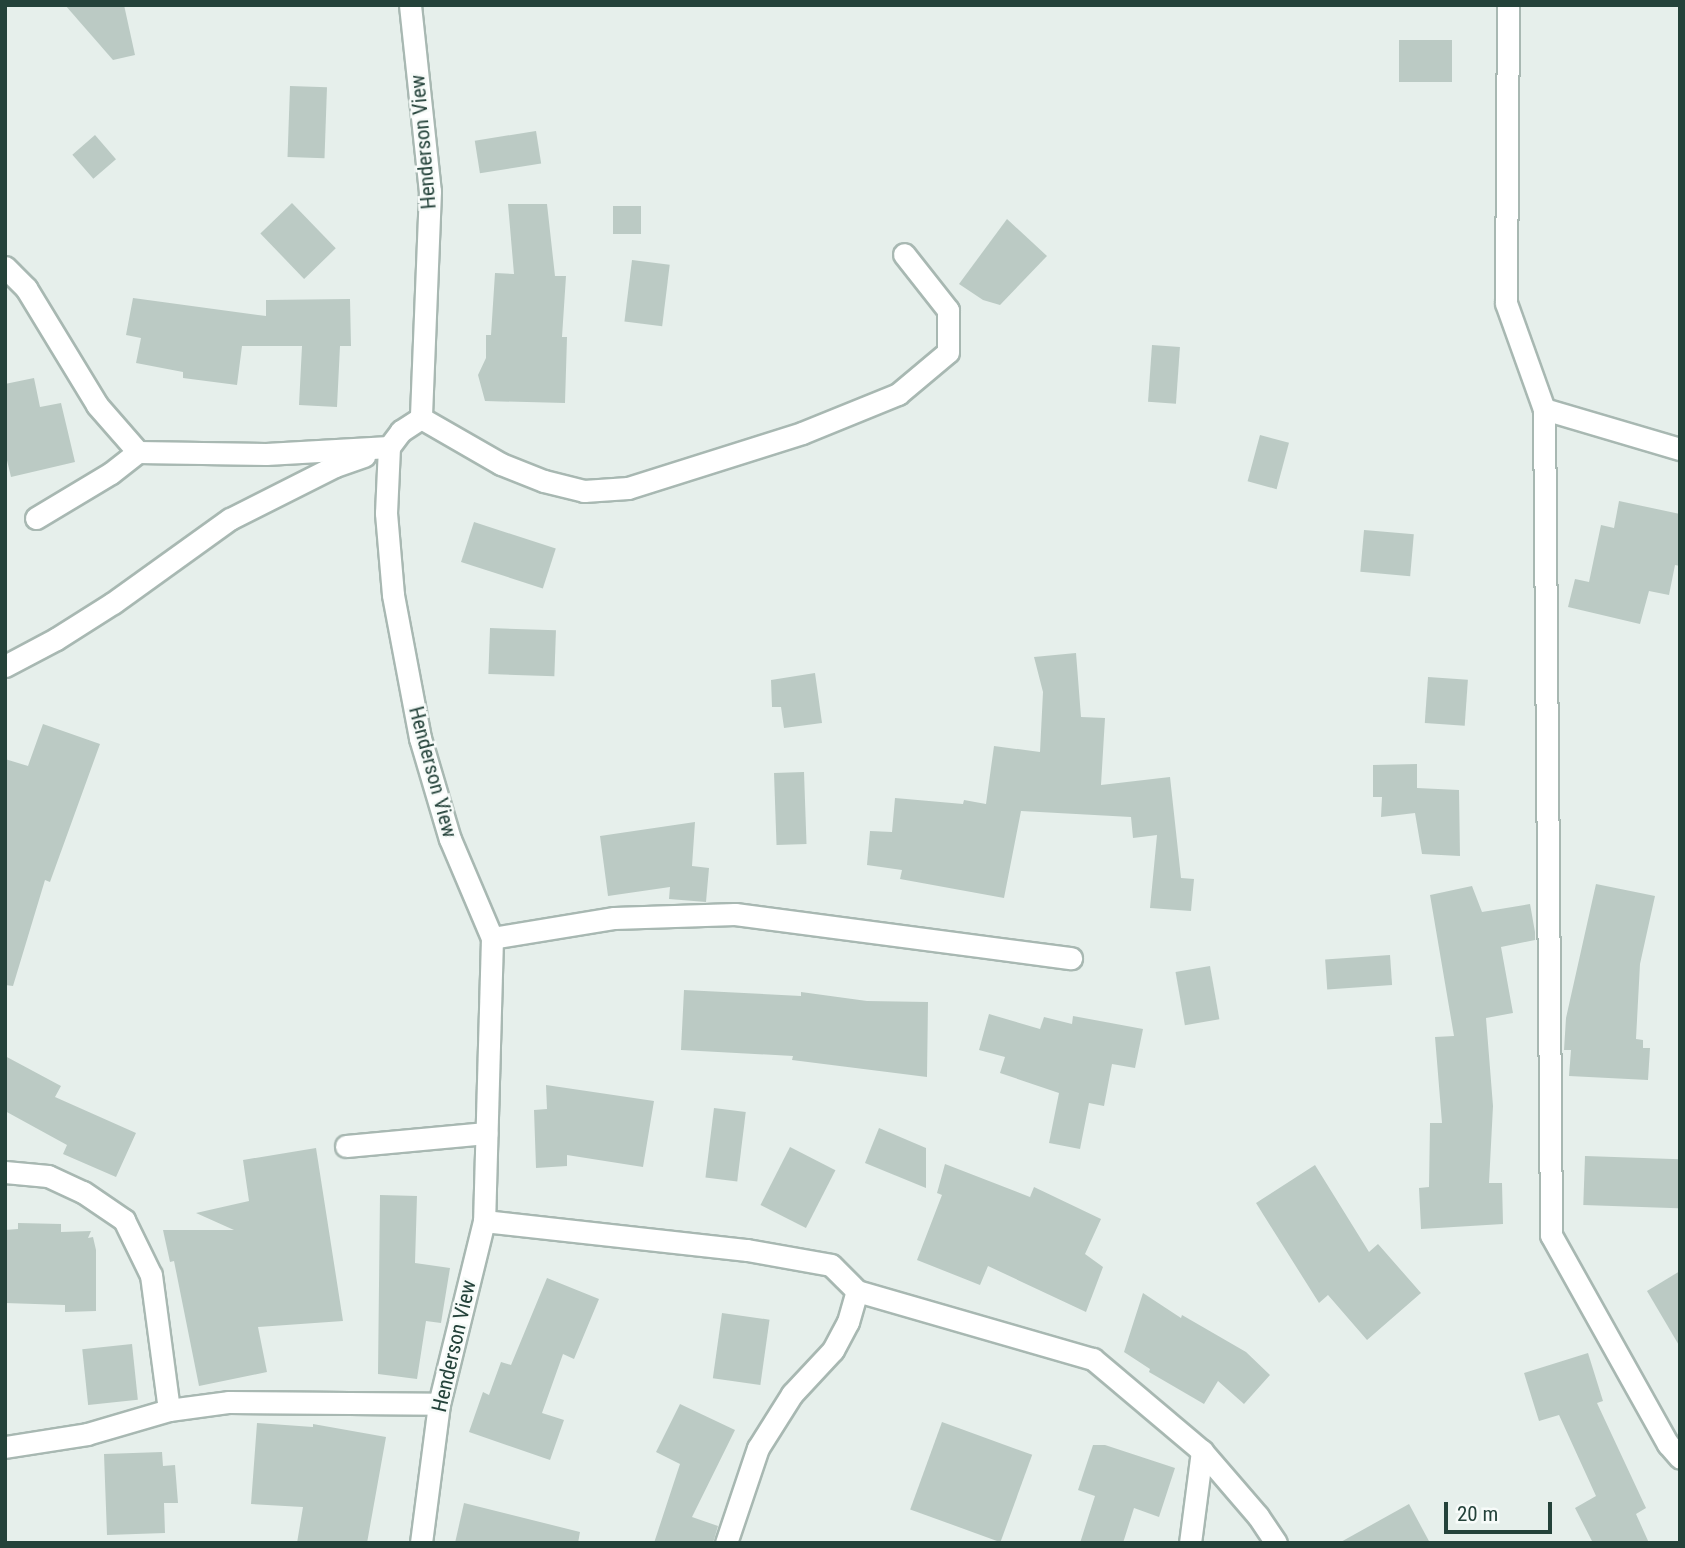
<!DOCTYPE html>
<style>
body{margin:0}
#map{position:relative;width:1685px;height:1548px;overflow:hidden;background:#e6efeb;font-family:"Roboto Condensed",sans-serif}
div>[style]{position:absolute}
.building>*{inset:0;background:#bbcac4;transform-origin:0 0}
.roads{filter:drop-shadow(2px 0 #a8b8b2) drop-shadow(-2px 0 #a8b8b2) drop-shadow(0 2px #a8b8b2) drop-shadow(0 -2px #a8b8b2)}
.minor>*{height:21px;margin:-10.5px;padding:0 10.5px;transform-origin:10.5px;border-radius:10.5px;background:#fff}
span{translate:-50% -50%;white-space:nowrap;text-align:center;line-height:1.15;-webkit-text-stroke:5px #f7fbf9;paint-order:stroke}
.street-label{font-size:21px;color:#24423a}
.frame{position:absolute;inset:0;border:7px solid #24423a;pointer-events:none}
.scale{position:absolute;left:1444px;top:1502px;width:108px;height:32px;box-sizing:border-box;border:4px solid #24423a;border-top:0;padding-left:9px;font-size:21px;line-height:24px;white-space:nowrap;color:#24423a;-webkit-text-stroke:5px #f7fbf9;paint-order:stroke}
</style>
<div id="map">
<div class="building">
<i style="clip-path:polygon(65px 5px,124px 5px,135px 55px,113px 60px)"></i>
<i style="left:1399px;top:40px;width:53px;height:42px"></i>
<i style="left:290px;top:86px;width:37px;height:71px;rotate:2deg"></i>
<i style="left:536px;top:131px;width:33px;height:62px;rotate:81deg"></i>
<i style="left:95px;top:135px;width:32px;height:30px;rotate:49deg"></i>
<i style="left:292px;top:203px;width:63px;height:44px;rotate:46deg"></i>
<i style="clip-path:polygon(508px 204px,547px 204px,555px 276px,566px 276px,562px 337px,567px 337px,565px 403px,485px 401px,478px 375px,486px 358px,486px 335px,491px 335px,495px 273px,514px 274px)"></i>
<i style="left:613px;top:206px;width:28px;height:28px"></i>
<i style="clip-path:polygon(1007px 219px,1047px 256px,1000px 305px,983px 300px,959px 284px)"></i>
<i style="left:632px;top:260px;width:38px;height:62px;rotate:7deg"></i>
<i style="clip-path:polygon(133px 298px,266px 316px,266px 300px,350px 299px,351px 346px,340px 346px,337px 407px,299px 405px,302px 346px,242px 346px,237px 385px,183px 378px,183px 372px,136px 363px,141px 338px,126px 335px)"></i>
<i style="left:1152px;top:345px;width:28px;height:57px;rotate:4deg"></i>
<i style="clip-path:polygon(34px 378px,40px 407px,61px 403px,75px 462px,11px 477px,5px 452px,5px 384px)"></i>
<i style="left:1260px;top:435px;width:30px;height:48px;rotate:15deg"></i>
<i style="clip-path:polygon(1619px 501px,1680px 514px,1680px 566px,1675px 565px,1669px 595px,1649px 591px,1640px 624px,1568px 607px,1575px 579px,1589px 582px,1601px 525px,1614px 528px)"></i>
<i style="left:474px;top:522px;width:86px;height:42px;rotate:18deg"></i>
<i style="left:1364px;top:530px;width:50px;height:42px;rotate:5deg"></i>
<i style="left:490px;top:628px;width:66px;height:46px;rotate:2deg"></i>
<i style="clip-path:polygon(1076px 653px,1081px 717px,1105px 718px,1101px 785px,1170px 777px,1181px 878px,1194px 879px,1191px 911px,1150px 908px,1157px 835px,1133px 838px,1131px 817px,1021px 811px,1004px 898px,900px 879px,902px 870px,867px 865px,870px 831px,892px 832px,895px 798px,963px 804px,964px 800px,986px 804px,994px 746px,1040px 752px,1043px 692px,1034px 657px)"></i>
<i style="clip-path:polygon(815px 673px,822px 723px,784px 728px,781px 707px,772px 707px,771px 680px)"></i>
<i style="left:1428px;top:677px;width:40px;height:46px;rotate:4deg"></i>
<i style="clip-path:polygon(43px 724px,100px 744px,50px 882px,45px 880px,13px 986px,5px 985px,5px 759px,28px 766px)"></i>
<i style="clip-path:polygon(1417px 764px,1417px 788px,1459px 790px,1460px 856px,1422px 854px,1415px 813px,1381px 817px,1382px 797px,1373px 797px,1373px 765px)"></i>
<i style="left:804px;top:772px;width:72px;height:30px;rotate:88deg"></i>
<i style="clip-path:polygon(695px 822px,692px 866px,709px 868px,706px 902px,669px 899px,670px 887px,608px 896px,600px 836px)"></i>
<i style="clip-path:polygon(1596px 884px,1655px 896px,1640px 964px,1636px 1039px,1643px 1040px,1643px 1048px,1650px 1048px,1648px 1080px,1569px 1076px,1571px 1050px,1564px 1050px,1566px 1018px)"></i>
<i style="clip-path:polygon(1472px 886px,1482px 912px,1530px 904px,1535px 932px,1535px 940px,1501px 947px,1513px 1013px,1486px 1018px,1493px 1106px,1489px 1183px,1502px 1183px,1503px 1224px,1421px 1229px,1419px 1188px,1429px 1187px,1430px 1123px,1442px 1123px,1435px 1037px,1454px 1036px,1430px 895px)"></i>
<i style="left:1390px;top:955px;width:30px;height:65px;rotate:86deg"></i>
<i style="left:1210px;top:966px;width:54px;height:35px;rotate:80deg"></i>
<i style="clip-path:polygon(684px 990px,801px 996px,801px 992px,867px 1001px,928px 1002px,927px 1077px,792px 1060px,793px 1056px,681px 1050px)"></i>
<i style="clip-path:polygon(989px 1014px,1040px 1029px,1044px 1017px,1072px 1024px,1073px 1016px,1143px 1029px,1135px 1068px,1112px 1064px,1104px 1106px,1089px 1103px,1080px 1149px,1049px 1143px,1059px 1093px,1000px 1073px,1005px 1057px,979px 1050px)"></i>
<i style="clip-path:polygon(5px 1056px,61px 1086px,55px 1097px,136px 1133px,116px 1177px,63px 1154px,67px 1145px,5px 1111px)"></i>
<i style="clip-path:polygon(546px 1085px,654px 1101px,643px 1167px,567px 1155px,567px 1166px,536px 1168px,534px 1110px,547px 1109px)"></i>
<i style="left:714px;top:1108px;width:32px;height:70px;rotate:7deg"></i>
<i style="clip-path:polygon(879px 1128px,926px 1148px,926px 1188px,865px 1163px)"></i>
<i style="left:790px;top:1147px;width:51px;height:65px;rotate:27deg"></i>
<i style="clip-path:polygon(316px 1148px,343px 1321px,258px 1327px,267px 1372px,199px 1386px,174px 1261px,170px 1262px,163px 1230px,234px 1230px,196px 1213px,249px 1201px,243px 1160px)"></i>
<i style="left:1585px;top:1156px;width:95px;height:49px;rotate:2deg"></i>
<i style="clip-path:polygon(945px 1164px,1030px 1197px,1034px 1187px,1101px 1219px,1085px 1254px,1103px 1267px,1086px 1312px,988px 1266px,980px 1285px,917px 1260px,942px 1195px,937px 1193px)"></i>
<i style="clip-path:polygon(1315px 1165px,1369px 1252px,1378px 1244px,1421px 1293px,1367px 1340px,1328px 1295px,1319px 1303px,1256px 1203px)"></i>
<i style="clip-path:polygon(380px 1195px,417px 1196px,415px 1263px,450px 1268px,441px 1323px,426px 1321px,417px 1379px,378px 1374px)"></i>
<i style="clip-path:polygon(18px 1223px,61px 1224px,61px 1232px,91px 1231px,88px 1238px,93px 1237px,96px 1250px,96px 1311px,65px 1312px,65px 1305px,5px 1303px,5px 1230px,18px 1229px)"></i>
<i style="clip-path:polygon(1680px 1271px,1680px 1347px,1647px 1291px)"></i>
<i style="clip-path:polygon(547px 1278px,599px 1299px,574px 1359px,563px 1354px,542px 1413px,564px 1420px,550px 1460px,469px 1432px,483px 1392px,489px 1395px,501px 1362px,511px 1365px)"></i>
<i style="clip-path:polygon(1143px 1293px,1181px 1318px,1182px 1315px,1246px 1352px,1270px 1375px,1244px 1404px,1218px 1381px,1204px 1404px,1149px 1372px,1150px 1369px,1124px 1352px)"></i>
<i style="left:722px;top:1313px;width:48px;height:66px;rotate:8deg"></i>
<i style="left:132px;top:1344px;width:56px;height:50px;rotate:84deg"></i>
<i style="clip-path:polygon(1588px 1353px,1603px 1401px,1597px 1403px,1646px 1508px,1636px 1514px,1649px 1543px,1593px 1543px,1575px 1508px,1596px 1496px,1559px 1415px,1539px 1421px,1524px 1373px)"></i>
<i style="clip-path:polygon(680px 1404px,735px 1430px,692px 1517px,718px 1526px,713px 1543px,654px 1543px,680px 1464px,656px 1452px)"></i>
<i style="left:942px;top:1422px;width:96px;height:93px;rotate:20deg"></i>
<i style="clip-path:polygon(257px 1423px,313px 1427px,313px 1424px,386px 1437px,367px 1543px,297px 1543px,303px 1507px,251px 1504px)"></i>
<i style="clip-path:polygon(1093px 1445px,1105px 1445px,1175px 1468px,1159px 1517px,1134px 1508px,1123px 1543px,1080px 1543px,1095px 1496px,1078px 1490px)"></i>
<i style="clip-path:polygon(162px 1452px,163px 1466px,175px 1465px,178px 1503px,164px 1503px,165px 1533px,107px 1535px,104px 1454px)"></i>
<i style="clip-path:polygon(464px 1503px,580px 1532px,578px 1543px,455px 1543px)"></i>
<i style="clip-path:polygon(1409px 1504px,1430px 1543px,1339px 1543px)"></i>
</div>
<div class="roads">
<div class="minor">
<i style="left:410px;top:5px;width:187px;rotate:83.9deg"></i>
<i style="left:430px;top:191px;width:227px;rotate:92.3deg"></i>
<i style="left:421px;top:418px;width:24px;rotate:147deg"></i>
<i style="left:401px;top:431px;width:20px;rotate:127deg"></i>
<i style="left:389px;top:447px;width:66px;rotate:92.6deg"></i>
<i style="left:386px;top:513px;width:82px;rotate:85.1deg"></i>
<i style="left:393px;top:595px;width:146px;rotate:79.3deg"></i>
<i style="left:420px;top:738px;width:105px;rotate:73.5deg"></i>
<i style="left:450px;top:839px;width:108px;rotate:67deg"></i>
<i style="left:492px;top:938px;width:283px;rotate:91.6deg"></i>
<i style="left:484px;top:1221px;width:188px;rotate:103.8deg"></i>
<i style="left:439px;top:1404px;width:140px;rotate:97.4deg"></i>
<i style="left:1508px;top:5px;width:298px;rotate:90.4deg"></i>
<i style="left:1506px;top:303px;width:113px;rotate:70.3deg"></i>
<i style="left:1544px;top:409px;width:826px;rotate:89.51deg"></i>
<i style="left:1551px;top:1235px;width:240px;rotate:60.8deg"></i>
<i style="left:1668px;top:1444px;width:18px;rotate:49deg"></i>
<i style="left:5px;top:267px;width:30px;rotate:45deg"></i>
<i style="left:26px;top:288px;width:137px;rotate:58.7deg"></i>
<i style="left:97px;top:405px;width:62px;rotate:48.9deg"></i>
<i style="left:138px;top:452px;width:128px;rotate:0.9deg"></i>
<i style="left:266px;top:454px;width:123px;rotate:-3.3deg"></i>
<i style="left:1544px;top:409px;width:142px;rotate:16.4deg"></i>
<i style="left:421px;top:418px;width:92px;rotate:29.9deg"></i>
<i style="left:501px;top:464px;width:46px;rotate:21.6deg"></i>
<i style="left:544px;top:481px;width:41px;rotate:14deg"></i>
<i style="left:584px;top:491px;width:44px;rotate:-3.9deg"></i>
<i style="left:628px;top:488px;width:182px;rotate:-17.5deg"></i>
<i style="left:802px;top:433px;width:104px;rotate:-22.1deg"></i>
<i style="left:898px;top:394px;width:65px;rotate:-40deg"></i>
<i style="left:948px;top:352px;width:42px;rotate:-90deg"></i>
<i style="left:948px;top:310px;width:71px;rotate:-128.2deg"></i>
<i style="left:36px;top:518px;width:87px;rotate:-31deg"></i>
<i style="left:111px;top:473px;width:34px;rotate:-38deg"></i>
<i style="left:5px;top:666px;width:58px;rotate:-27.9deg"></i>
<i style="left:56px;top:639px;width:67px;rotate:-32.3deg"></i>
<i style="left:113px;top:603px;width:144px;rotate:-35.7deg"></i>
<i style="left:230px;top:519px;width:118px;rotate:-26.8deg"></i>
<i style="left:335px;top:466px;width:31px;rotate:-19deg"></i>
<i style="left:492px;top:938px;width:124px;rotate:-9.3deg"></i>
<i style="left:614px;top:918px;width:121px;rotate:-1.9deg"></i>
<i style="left:735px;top:914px;width:339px;rotate:7.5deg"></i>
<i style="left:346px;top:1146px;width:141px;rotate:-5.3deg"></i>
<i style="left:5px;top:1172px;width:43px;rotate:5.3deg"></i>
<i style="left:48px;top:1176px;width:38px;rotate:25deg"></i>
<i style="left:83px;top:1192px;width:50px;rotate:34.3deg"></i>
<i style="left:124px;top:1220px;width:61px;rotate:63.9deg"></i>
<i style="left:151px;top:1275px;width:136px;rotate:82.4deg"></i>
<i style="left:484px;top:1221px;width:265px;rotate:6.3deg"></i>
<i style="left:747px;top:1250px;width:85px;rotate:10.1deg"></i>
<i style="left:831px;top:1265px;width:37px;rotate:45deg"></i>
<i style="left:857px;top:1291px;width:246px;rotate:16.1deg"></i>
<i style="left:1093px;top:1359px;width:143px;rotate:40.2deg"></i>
<i style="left:1202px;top:1451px;width:86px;rotate:49.3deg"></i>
<i style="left:1258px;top:1516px;width:32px;rotate:56deg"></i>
<i style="left:5px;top:1447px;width:83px;rotate:-9deg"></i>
<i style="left:87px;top:1434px;width:85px;rotate:-16.3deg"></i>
<i style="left:169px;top:1410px;width:61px;rotate:-7.6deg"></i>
<i style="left:229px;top:1402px;width:210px;rotate:0.5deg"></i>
<i style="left:726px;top:1543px;width:100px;rotate:-71.4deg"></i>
<i style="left:758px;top:1448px;width:64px;rotate:-57.8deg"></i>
<i style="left:792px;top:1394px;width:60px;rotate:-47deg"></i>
<i style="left:833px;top:1350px;width:32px;rotate:-62deg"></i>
<i style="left:848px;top:1322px;width:32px;rotate:-74deg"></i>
<i style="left:1190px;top:1543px;width:93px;rotate:-82.6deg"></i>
</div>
</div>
<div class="street-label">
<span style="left:423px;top:142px;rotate:-95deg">Henderson View</span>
<span style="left:433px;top:772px;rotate:75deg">Henderson View</span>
<span style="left:454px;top:1346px;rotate:-77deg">Henderson View</span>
</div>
<div class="frame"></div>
<div class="scale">20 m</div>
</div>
